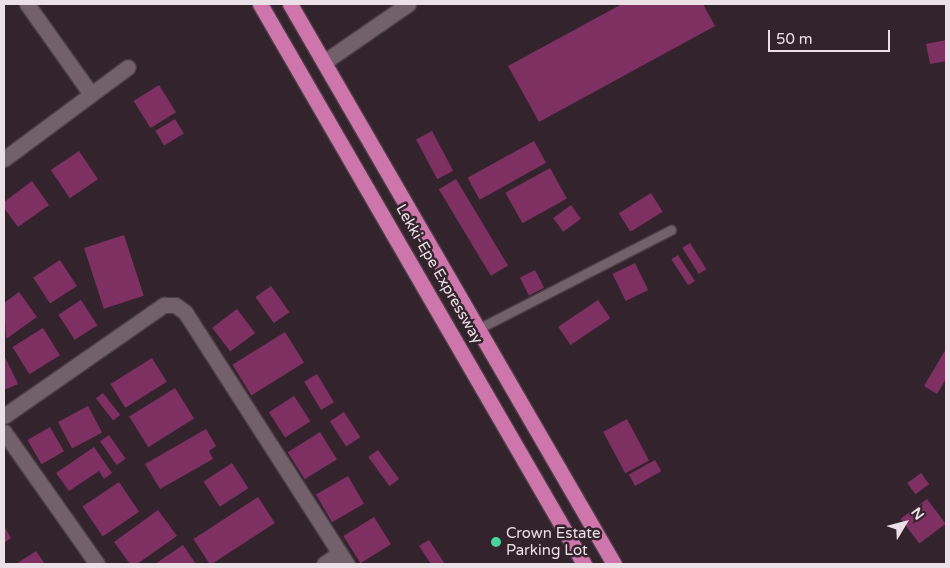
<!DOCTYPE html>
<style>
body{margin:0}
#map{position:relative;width:950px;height:568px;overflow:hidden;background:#33232c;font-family:"Varela Round",sans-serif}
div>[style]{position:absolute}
.building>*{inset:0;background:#7e3063;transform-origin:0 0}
.roads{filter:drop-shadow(1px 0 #4c3f46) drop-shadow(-1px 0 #4c3f46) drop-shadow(0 1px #4c3f46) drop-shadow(0 -1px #4c3f46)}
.lane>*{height:9px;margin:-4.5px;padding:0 4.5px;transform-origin:4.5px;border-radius:4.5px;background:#72606a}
.street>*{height:15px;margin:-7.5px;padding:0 7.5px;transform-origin:7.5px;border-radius:7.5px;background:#72606a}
.highway>*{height:15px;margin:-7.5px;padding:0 7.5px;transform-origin:7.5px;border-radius:7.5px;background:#ce76ac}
.dots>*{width:14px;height:14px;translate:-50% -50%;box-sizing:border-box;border:2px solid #33232c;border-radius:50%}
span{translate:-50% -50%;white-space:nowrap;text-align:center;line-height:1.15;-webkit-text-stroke:5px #33232c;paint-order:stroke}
.street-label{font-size:15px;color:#ebe0e6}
.poi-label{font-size:15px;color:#ebe0e6}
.left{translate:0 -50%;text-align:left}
.frame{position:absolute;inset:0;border:5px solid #ebe0e6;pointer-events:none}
.north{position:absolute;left:880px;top:498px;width:50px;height:50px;-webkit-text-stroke:4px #33232c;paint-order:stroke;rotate:53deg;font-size:14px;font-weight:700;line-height:20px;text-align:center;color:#ebe0e6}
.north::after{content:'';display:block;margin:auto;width:18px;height:22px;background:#ebe0e6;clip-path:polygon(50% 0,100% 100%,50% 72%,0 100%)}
.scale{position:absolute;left:768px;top:30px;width:122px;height:22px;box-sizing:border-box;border:2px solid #ebe0e6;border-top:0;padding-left:6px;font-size:15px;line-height:18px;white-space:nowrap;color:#ebe0e6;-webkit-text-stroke:4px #33232c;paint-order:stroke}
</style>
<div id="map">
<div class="building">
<i style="clip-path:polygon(622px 4px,703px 4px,715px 26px,539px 122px,508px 66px)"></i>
<i style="clip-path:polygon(946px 40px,946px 61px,930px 64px,926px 44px)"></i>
<i style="left:159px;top:85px;width:32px;height:30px;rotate:58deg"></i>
<i style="left:175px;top:119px;width:17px;height:23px;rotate:59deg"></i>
<i style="left:432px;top:131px;width:45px;height:18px;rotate:62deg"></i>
<i style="left:534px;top:141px;width:25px;height:76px;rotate:61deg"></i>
<i style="left:79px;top:151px;width:34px;height:34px;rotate:56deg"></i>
<i style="left:550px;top:168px;width:35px;height:51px;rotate:61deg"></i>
<i style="left:456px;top:179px;width:101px;height:20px;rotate:59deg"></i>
<i style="clip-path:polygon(32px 181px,49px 205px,18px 227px,4px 208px,4px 202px)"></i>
<i style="left:651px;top:193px;width:22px;height:38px;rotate:58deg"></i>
<i style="left:571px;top:205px;width:17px;height:22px;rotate:54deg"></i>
<i style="left:124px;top:235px;width:64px;height:42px;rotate:72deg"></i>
<i style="left:690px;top:243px;width:31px;height:9px;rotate:58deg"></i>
<i style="left:678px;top:255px;width:31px;height:8px;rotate:57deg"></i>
<i style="left:60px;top:260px;width:31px;height:32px;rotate:57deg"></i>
<i style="left:635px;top:263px;width:30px;height:25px;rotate:64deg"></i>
<i style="left:535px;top:270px;width:20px;height:17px;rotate:63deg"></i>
<i style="left:271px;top:286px;width:32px;height:19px;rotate:55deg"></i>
<i style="clip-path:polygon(19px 292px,37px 317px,6px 339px,4px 303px)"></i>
<i style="left:81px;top:300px;width:30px;height:27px;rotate:57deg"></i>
<i style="left:598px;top:300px;width:22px;height:48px;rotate:56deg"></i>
<i style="left:237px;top:309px;width:30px;height:31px;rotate:53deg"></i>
<i style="left:43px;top:328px;width:32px;height:36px;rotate:58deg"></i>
<i style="left:285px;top:332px;width:36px;height:62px;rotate:58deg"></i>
<i style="clip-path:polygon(946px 349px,946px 379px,937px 394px,924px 386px)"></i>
<i style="clip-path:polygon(4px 355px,18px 384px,4px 390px)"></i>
<i style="left:152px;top:358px;width:28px;height:49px;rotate:58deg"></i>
<i style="left:317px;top:374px;width:33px;height:15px;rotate:59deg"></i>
<i style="left:175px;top:388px;width:36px;height:54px;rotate:58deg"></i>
<i style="left:103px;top:393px;width:28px;height:9px;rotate:52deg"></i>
<i style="left:294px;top:396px;width:30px;height:30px;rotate:57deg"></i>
<i style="left:88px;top:406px;width:30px;height:34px;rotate:62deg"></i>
<i style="left:344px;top:412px;width:30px;height:17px;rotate:57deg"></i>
<i style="left:627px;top:419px;width:47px;height:27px;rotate:62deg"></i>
<i style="left:50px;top:427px;width:28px;height:26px;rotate:60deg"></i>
<i style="clip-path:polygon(206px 429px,216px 446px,209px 451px,213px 459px,160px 489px,145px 464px)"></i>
<i style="left:320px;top:432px;width:32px;height:38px;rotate:58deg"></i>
<i style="left:109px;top:435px;width:29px;height:11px;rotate:55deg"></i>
<i style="clip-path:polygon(94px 447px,112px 473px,104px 479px,99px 471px,69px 491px,56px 473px)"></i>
<i style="left:378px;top:450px;width:36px;height:12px;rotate:54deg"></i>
<i style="left:655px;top:460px;width:13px;height:30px;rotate:61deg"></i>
<i style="left:232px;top:463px;width:30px;height:34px;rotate:57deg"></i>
<i style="left:921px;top:473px;width:14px;height:17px;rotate:54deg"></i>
<i style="left:348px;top:476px;width:32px;height:37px;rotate:60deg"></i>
<i style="left:119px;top:482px;width:36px;height:44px;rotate:56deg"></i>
<i style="left:258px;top:497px;width:31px;height:77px;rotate:57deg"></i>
<i style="left:927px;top:499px;width:31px;height:33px;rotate:53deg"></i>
<i style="clip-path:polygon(158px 510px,177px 536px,137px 564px,130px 564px,114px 542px)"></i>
<i style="left:374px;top:517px;width:32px;height:36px;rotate:58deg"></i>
<i style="clip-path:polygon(4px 526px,11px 538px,4px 543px)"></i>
<i style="clip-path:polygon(429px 540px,445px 564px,431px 564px,419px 546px)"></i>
<i style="clip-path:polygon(183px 545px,196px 564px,155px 564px)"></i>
<i style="clip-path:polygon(36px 551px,45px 564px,16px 564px)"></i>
</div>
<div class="roads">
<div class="lane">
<i style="left:478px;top:329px;width:217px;rotate:-27.2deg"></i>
</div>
<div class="street">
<i style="left:27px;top:4px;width:110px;rotate:54.6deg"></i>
<i style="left:324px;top:62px;width:102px;rotate:-34.6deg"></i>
<i style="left:4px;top:159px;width:154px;rotate:-36.6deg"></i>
<i style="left:4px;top:416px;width:195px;rotate:-34.8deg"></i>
<i style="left:164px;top:305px;width:11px"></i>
<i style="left:175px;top:305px;width:12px;rotate:35deg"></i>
<i style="left:185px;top:312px;width:300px;rotate:57.3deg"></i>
<i style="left:4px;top:432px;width:161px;rotate:54.8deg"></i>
<i style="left:324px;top:564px;width:19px;rotate:-35deg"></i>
</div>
<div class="highway">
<i style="left:260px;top:4px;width:647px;rotate:59.95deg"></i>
<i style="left:290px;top:4px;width:647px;rotate:59.95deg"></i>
</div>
</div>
<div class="dots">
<i style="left:496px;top:542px;background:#47d49d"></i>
</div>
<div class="street-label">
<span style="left:439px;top:274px;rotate:60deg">Lekki-Epe Expressway</span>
</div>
<div class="poi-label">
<span class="left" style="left:506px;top:542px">Crown Estate<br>Parking Lot</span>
</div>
<div class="frame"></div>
<div class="north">N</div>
<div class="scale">50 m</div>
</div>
